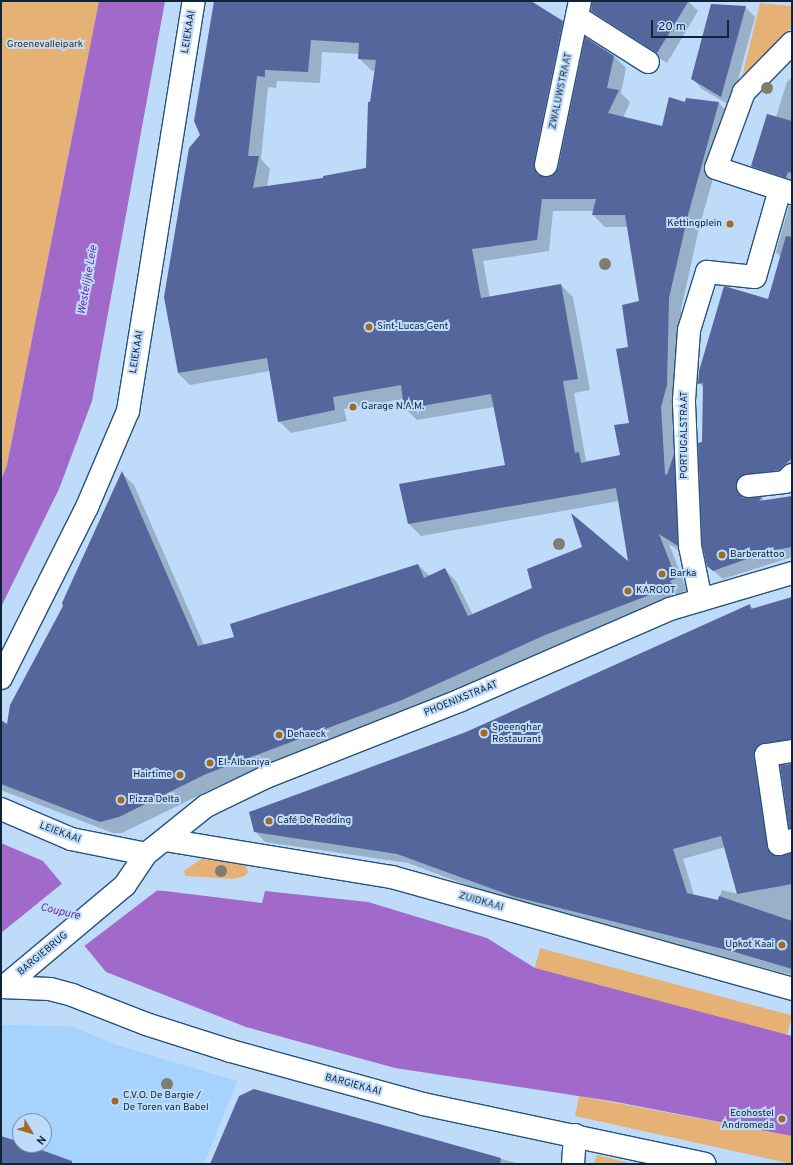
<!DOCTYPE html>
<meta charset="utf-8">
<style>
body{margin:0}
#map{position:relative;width:793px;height:1165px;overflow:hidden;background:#bedcfa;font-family:Overpass,sans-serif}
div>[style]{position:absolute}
.built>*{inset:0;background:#a6d2fe}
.green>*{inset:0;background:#e6b175;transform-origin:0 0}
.water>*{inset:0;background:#a16aca}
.pier>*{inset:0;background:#bedcfa}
.shadow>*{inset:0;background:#0003}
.building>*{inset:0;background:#54669b}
.roads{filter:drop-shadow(1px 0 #25537e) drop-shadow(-1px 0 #25537e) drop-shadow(0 1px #25537e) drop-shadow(0 -1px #25537e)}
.pedestrian>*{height:22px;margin:-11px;padding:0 11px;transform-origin:11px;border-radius:11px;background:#fff}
.minor>*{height:22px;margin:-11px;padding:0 11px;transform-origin:11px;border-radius:11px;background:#fff}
.trees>*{width:12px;height:12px;margin:-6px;border-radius:50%;background:#807c71}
.dots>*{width:11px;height:11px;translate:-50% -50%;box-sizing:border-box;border:2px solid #bedcfa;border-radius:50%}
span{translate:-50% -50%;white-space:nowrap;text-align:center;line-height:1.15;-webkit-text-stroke:4px #bedcfa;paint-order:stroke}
.street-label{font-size:10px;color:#112437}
.park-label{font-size:10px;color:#4d2d01}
.poi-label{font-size:10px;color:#112437}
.right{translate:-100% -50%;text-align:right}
.left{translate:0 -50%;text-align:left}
.water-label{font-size:11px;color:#6f289b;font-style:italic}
.frame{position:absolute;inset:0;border:2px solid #112437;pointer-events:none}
.north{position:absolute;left:12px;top:1113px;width:40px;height:40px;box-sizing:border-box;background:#bedcfa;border:1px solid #7992ac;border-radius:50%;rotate:128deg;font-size:11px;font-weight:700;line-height:16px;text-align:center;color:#112437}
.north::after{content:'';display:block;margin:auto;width:14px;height:18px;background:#a16b25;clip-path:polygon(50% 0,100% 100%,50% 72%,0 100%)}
.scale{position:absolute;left:651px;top:20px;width:78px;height:18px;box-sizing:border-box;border:2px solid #112437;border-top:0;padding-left:5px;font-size:12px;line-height:14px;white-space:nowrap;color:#112437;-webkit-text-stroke:3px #bedcfa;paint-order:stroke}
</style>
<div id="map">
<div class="built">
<i style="clip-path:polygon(evenodd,1px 1025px,71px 1026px,114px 1044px,237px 1081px,204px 1164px,1px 1164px,1px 1025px,20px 1121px,44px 1121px,44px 1145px,20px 1145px,20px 1121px)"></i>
</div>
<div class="green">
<i style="clip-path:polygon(1px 1px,99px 1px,7px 465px,1px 480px)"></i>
<i style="clip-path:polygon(760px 3px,792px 6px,792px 27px,741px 81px)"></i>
<i style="clip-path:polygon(201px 859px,245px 864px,248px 872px,245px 876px,234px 879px,185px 876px,184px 871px)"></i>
<i style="left:540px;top:948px;width:261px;height:21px;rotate:15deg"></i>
<i style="clip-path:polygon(579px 1096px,792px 1136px,792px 1164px,575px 1116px)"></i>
<i style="clip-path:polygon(597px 1155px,633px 1164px,594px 1164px)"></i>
</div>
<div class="water">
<i style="clip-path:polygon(99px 1px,165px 1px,92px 401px,59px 489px,1px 607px,1px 480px,7px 465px)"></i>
<i style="clip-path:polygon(1px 843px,43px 861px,63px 885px,165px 891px,262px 903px,265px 891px,368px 902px,487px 938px,535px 968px,792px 1036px,792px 1136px,611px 1101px,395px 1068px,246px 1027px,106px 972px,83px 944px,1px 937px)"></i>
</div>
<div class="pier">
<i style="clip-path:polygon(64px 882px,64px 883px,159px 889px,83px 947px,1px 939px,1px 933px)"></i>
</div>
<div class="shadow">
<i style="clip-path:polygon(evenodd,215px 1px,529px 1px,562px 22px,574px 34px,546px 178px,551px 178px,559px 168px,614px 56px,626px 68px,621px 93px,630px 102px,623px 118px,662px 127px,687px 99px,719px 103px,731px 115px,699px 228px,681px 310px,679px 397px,672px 420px,675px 456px,685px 467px,689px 557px,669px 544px,687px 590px,681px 593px,684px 598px,414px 711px,218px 786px,122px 833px,113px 833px,1px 790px,1px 724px,8px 725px,65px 607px,122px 473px,134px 485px,204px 645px,236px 638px,418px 565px,430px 576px,444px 569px,456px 581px,473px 615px,630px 563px,619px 501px,421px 536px,409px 524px,506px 466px,494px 407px,417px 420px,405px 408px,403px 399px,344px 409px,347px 421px,291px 433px,279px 421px,270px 371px,190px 385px,178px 373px,215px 1px,322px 52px,359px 54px,359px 58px,371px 70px,375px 71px,367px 168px,324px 178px,267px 187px,270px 169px,261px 159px,268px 87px,276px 88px,277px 81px,320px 83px,322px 52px,215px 1px,553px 211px,594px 211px,593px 215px,605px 227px,628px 227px,640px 302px,629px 347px,630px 423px,621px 456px,586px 461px,574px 393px,590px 390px,573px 297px,561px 285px,490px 298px,483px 261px,549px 251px,553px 211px)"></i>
<i style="clip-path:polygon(592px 1px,688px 1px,698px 11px,667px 63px,602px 21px,592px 10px)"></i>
<i style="clip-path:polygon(712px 4px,745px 7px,755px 17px,731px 106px,702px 89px,692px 78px)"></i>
<i style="clip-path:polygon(792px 77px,792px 186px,762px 176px,752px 166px,776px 117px,787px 82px)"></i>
<i style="clip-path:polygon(792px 205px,792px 476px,750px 485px,744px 497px,762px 498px,765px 502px,792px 497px,792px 557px,723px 579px,708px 566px,703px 443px,704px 388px,699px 383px,769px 300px,781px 257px,776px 252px,789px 206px)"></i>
<i style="clip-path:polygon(evenodd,792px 597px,792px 751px,763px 768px,776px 855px,782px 857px,792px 853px,792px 975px,523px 906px,408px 863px,265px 842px,255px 831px,749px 605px,754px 609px,792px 597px,725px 847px,738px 894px,722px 890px,718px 901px,694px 895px,683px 859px,725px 847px)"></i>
<i style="clip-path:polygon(254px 1090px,520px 1164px,210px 1164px)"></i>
</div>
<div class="building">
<i style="clip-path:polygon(evenodd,214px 1px,531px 1px,563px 21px,534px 162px,537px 174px,544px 177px,555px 174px,558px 168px,585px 37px,614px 56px,607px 88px,619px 90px,608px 113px,662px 126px,669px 97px,685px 102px,686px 98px,719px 102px,688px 215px,669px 298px,667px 385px,661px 407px,665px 474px,667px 475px,674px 454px,678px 546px,659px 534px,676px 578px,670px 581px,673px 586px,545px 635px,402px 700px,206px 774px,119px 817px,100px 822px,1px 784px,1px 720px,7px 724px,10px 705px,63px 606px,62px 603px,122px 471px,198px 646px,234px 637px,230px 624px,418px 564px,424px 578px,445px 568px,468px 616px,532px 588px,527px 569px,582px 547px,571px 513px,628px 561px,616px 488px,408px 524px,399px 484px,505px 465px,491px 394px,404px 409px,401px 385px,333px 397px,335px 410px,278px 422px,267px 358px,178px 373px,164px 297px,189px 148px,200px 135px,194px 121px,214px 1px,311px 40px,359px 43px,358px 59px,376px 60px,370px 102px,368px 102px,366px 168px,323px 176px,323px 178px,253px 188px,259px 156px,248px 156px,257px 76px,265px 77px,265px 70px,308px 72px,311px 40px,214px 1px,542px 199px,596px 199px,592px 215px,625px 215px,639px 301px,622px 305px,628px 347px,616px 349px,629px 423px,614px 425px,620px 455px,581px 463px,579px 452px,575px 453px,563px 381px,578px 379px,561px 284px,481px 298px,472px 249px,537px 240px,542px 199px)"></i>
<i style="clip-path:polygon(592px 1px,668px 1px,688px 2px,657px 53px,591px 11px)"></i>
<i style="clip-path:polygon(711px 4px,746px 6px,721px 97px,691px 79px)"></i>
<i style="clip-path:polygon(767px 114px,792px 121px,792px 173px,788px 172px,786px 178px,751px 166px)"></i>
<i style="clip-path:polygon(786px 236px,792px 237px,792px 458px,779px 470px,741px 476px,736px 487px,743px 498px,762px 497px,759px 501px,792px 496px,792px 547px,769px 551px,713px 571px,707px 566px,702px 544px,698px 443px,702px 442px,703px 383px,698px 384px,699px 371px,724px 286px,768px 299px)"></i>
<i style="clip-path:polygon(792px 597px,792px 739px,759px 745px,754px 756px,767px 846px,776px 856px,792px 853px,792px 884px,737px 894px,721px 836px,673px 849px,687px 893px,718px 900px,719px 896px,792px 921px,792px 969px,735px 952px,512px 896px,397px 854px,254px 832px,249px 812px,466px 732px,750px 604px,751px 609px)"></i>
<i style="clip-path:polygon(792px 764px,792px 828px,789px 828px,780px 765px)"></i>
<i style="clip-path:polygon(254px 1089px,501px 1158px,500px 1164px,210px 1164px,239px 1096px)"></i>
<i style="clip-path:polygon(1px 1136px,20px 1142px,20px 1145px,27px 1145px,72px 1161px,72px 1164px,1px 1164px)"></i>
</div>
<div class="roads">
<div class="pedestrian">
<i style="left:707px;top:272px;width:48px;rotate:5.9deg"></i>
<i style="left:755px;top:277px;width:91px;rotate:-74.1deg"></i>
<i style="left:6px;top:985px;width:155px;rotate:-40deg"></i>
<i style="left:125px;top:885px;width:37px;rotate:-56deg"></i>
</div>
<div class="minor">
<i style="left:577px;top:17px;width:84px;rotate:32.4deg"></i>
<i style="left:792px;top:43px;width:69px;rotate:134.4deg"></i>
<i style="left:744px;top:92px;width:81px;rotate:110.2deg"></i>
<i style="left:716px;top:168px;width:80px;rotate:18.2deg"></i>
<i style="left:546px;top:165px;width:167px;rotate:-78.3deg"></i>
<i style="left:748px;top:486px;width:37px;rotate:-6deg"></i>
<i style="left:785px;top:482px;width:10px;rotate:-45deg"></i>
<i style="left:701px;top:600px;width:55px;rotate:-101.5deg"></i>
<i style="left:690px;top:546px;width:146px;rotate:-92.4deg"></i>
<i style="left:684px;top:400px;width:70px;rotate:-85.9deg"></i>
<i style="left:689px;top:330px;width:61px;rotate:-72.8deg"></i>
<i style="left:1px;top:678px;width:191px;rotate:-63.3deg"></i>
<i style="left:87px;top:507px;width:104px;rotate:-66.9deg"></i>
<i style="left:128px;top:411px;width:415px;rotate:-80.9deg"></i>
<i style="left:792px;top:751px;width:26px;rotate:171deg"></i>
<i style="left:766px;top:755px;width:90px;rotate:81.7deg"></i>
<i style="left:779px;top:844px;width:14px;rotate:-17deg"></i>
<i style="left:1px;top:809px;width:76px;rotate:23.2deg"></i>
<i style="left:71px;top:839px;width:76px;rotate:11.3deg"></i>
<i style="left:146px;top:854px;width:77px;rotate:-38.7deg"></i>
<i style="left:206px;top:806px;width:67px;rotate:-25.8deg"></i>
<i style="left:266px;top:777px;width:210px;rotate:-21.5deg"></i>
<i style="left:461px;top:700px;width:228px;rotate:-23.5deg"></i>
<i style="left:670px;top:609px;width:127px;rotate:-16.4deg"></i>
<i style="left:165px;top:840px;width:230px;rotate:9.3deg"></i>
<i style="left:392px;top:877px;width:415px;rotate:15.6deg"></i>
<i style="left:1px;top:987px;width:49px;rotate:2.3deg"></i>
<i style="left:50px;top:989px;width:23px;rotate:15deg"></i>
<i style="left:72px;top:995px;width:79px;rotate:21.4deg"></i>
<i style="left:146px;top:1024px;width:89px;rotate:17.6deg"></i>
<i style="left:231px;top:1051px;width:199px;rotate:15.4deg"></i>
<i style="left:423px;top:1104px;width:288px;rotate:12deg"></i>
<i style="left:573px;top:1164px;width:29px;rotate:-86deg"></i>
</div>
</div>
<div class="trees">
<i style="left:767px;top:88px"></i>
<i style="left:605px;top:264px"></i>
<i style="left:559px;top:544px"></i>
<i style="left:221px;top:871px"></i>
<i style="left:167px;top:1084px"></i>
</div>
<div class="dots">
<i style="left:730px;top:224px;background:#a16b25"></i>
<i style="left:369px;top:327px;background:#a16b25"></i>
<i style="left:353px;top:407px;background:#a16b25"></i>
<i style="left:722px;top:555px;background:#a16b25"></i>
<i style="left:662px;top:574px;background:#a16b25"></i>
<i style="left:628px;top:591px;background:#a16b25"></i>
<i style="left:484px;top:733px;background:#a16b25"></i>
<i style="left:279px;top:735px;background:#a16b25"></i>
<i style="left:210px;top:763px;background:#a16b25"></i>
<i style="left:180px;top:775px;background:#a16b25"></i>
<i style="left:121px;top:800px;background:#a16b25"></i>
<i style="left:269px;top:821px;background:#a16b25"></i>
<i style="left:782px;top:945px;background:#a16b25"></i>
<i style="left:115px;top:1101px;background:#a16b25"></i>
<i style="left:782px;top:1119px;background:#a16b25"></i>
</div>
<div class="street-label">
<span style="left:189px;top:32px;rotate:-81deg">LEIEKAAI</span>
<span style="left:561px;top:91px;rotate:-78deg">ZWALUWSTRAAT</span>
<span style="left:137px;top:352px;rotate:-81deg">LEIEKAAI</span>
<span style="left:685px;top:435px;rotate:-90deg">PORTUGALSTRAAT</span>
<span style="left:461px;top:699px;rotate:-22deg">PHOENIXSTRAAT</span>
<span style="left:60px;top:833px;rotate:20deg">LEIEKAAI</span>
<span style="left:481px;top:902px;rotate:16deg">ZUIDKAAI</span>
<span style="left:43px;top:954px;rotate:-40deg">BARGIEBRUG</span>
<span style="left:353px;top:1085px;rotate:15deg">BARGIEKAAI</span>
</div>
<div class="park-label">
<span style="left:45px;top:45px">Groenevalleipark</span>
</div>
<div class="poi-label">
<span class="right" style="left:722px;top:224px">Kettingplein</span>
<span class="left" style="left:377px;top:327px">Sint-Lucas Gent</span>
<span class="left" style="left:361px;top:407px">Garage N.A.M.</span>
<span class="left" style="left:730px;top:555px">Barberattoo</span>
<span class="left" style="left:670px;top:574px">Barka</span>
<span class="left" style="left:636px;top:591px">KAROOT</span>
<span class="left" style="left:492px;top:733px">Speenghar<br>Restaurant</span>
<span class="left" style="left:287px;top:735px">Dehaeck</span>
<span class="left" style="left:218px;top:763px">El-Albaniya</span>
<span class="right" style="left:172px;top:775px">Hairtime</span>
<span class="left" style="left:129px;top:800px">Pizza Delta</span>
<span class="left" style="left:277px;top:821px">Café De Redding</span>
<span class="right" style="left:774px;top:945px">Upkot Kaai</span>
<span class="left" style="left:123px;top:1101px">C.V.O. De Bargie /<br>De Toren van Babel</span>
<span class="right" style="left:774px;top:1119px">Ecohostel<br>Andromeda</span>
</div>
<div class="water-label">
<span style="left:88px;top:280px;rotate:-80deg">Westelijke Leie</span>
<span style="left:60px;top:912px;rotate:13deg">Coupure</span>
</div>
<div class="frame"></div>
<div class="north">N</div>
<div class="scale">20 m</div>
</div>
